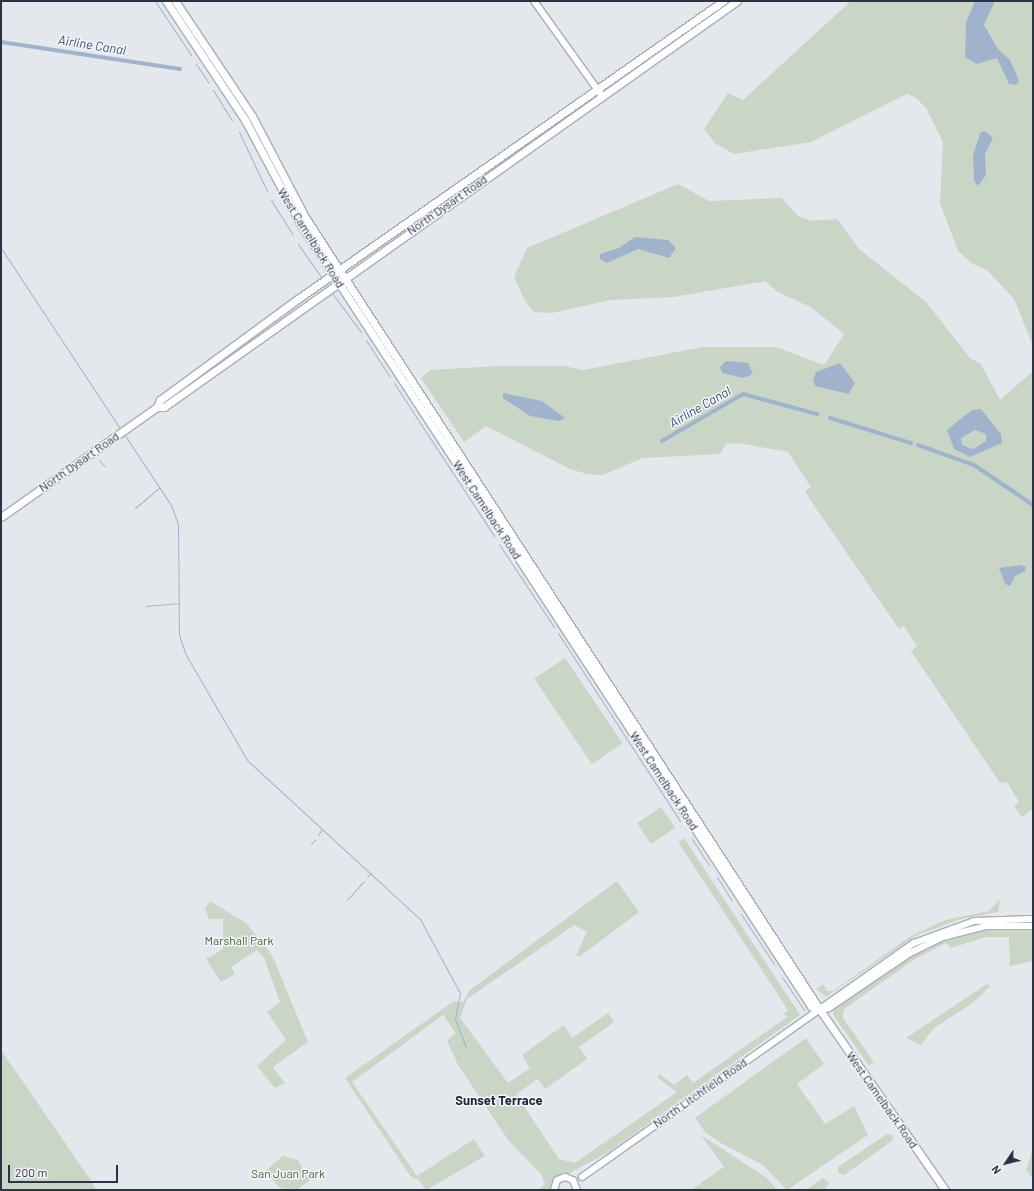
<!DOCTYPE html>
<style>
body{margin:0}
#map{position:relative;width:1034px;height:1191px;overflow:hidden;background:#e4e7ec;font-family:Barlow,sans-serif}
div>[style]{position:absolute}
.green>*{inset:0;background:#c9d6c5;transform-origin:0 0}
.water>*{inset:0;background:#9fb4cc}
.stream>*{height:1px;margin:-0.5px;padding:0 0.5px;transform-origin:0.5px;border-radius:0.5px;background:#9fb4cc}
.canal>*{height:4px;margin:-2px;padding:0 2px;transform-origin:2px;border-radius:2px;background:#9fb4cc}
.roads{filter:drop-shadow(1px 0 #a9aeb7) drop-shadow(-1px 0 #a9aeb7) drop-shadow(0 1px #a9aeb7) drop-shadow(0 -1px #a9aeb7)}
.secondary>*{height:6px;margin:-3px;padding:0 3px;transform-origin:3px;border-radius:3px;background:#fff}
.primary>*{height:7px;margin:-3.5px;padding:0 3.5px;transform-origin:3.5px;border-radius:3.5px;background:#fff}
span{translate:-50% -50%;white-space:nowrap;text-align:center;line-height:1.15;-webkit-text-stroke:3px #f4f6f9;paint-order:stroke}
.street-label{font-size:12px;color:#2b3445}
.park-label{font-size:12px;color:#3f6138}
.water-label{font-size:13px;color:#34527a;font-style:italic}
.neighbourhood-label{font-size:13px;color:#1d2536;font-weight:700}
.frame{position:absolute;inset:0;border:2px solid #2b3445;pointer-events:none}
.north{position:absolute;left:986px;top:1143px;width:40px;height:40px;-webkit-text-stroke:3px #f4f6f9;paint-order:stroke;rotate:235deg;font-size:11px;font-weight:700;line-height:16px;text-align:center;color:#2b3445}
.north::after{content:'';display:block;margin:auto;width:14px;height:18px;background:#2b3445;clip-path:polygon(50% 0,100% 100%,50% 72%,0 100%)}
.scale{position:absolute;left:8px;top:1165px;width:110px;height:18px;box-sizing:border-box;border:2px solid #2b3445;border-top:0;padding-left:5px;font-size:12px;line-height:14px;white-space:nowrap;color:#2b3445;-webkit-text-stroke:3px #f4f6f9;paint-order:stroke}
</style>
<div id="map">
<div class="green">
<i style="clip-path:polygon(851px 1px,1033px 1px,1033px 346px,1014px 299px,987px 270px,973px 264px,958px 251px,940px 203px,943px 142px,926px 108px,916px 98px,907px 94px,811px 142px,734px 154px,716px 144px,704px 129px,728px 93px,743px 100px)"></i>
<i style="clip-path:polygon(678px 184px,709px 201px,782px 198px,798px 216px,812px 221px,837px 219px,859px 249px,926px 302px,970px 358px,981px 364px,1000px 400px,1033px 371px,1033px 809px,1022px 817px,1014px 806px,1019px 802px,1007px 782px,1000px 783px,911px 651px,917px 646px,904px 626px,899px 629px,809px 498px,805px 491px,811px 487px,788px 452px,738px 443px,726px 444px,720px 454px,643px 458px,602px 475px,587px 474px,570px 469px,486px 426px,464px 442px,421px 378px,430px 370px,498px 366px,564px 366px,583px 370px,703px 347px,776px 347px,824px 365px,844px 334px,812px 308px,778px 292px,765px 281px,674px 297px,611px 300px,552px 313px,534px 312px,525px 301px,514px 277px,527px 248px)"></i>
<i style="left:565px;top:658px;width:103px;height:37px;rotate:56deg"></i>
<i style="left:661px;top:807px;width:25px;height:29px;rotate:56deg"></i>
<i style="clip-path:polygon(684px 838px,800px 1015px,607px 1153px,553px 1182px,550px 1190px,539px 1190px,545px 1184px,541px 1174px,508px 1140px,457px 1063px,447px 1041px,456px 1033px,443px 1015px,352px 1082px,417px 1176px,474px 1139px,485px 1156px,426px 1190px,419px 1180px,411px 1177px,345px 1078px,454px 1001px,463px 1002px,470px 990px,617px 881px,639px 912px,579px 957px,576px 955px,587px 932px,574px 925px,467px 999px,460px 1018px,508px 1083px,530px 1068px,522px 1055px,564px 1025px,572px 1038px,608px 1013px,614px 1022px,579px 1047px,587px 1059px,545px 1089px,538px 1079px,516px 1094px,559px 1159px,575px 1163px,677px 1092px,658px 1078px,659px 1074px,674px 1085px,687px 1075px,693px 1083px,787px 1017px,784px 1013px,788px 1010px,678px 842px)"></i>
<i style="clip-path:polygon(1000px 899px,998px 912px,961px 919px,917px 935px,826px 997px,816px 989px,823px 984px,827px 991px,833px 991px,911px 936px,945px 920px,989px 911px)"></i>
<i style="clip-path:polygon(210px 901px,246px 923px,272px 955px,308px 1042px,273px 1067px,285px 1083px,275px 1088px,257px 1066px,286px 1040px,267px 1012px,280px 1002px,264px 958px,257px 950px,231px 967px,235px 974px,221px 982px,219px 979px,206px 959px,223px 949px,223px 919px,209px 919px,205px 909px)"></i>
<i style="clip-path:polygon(993px 927px,1033px 928px,1033px 961px,1010px 966px,1009px 937px,986px 937px,951px 948px,946px 943px,915px 959px,844px 1009px,843px 1018px,874px 1062px,869px 1066px,833px 1015px,834px 1008px,914px 953px,944px 938px)"></i>
<i style="clip-path:polygon(987px 984px,990px 986px,974px 1002px,934px 1028px,921px 1045px,906px 1038px)"></i>
<i style="clip-path:polygon(806px 1038px,824px 1064px,797px 1084px,825px 1124px,854px 1106px,868px 1135px,787px 1190px,763px 1165px,721px 1143px,705px 1132px,695px 1118px)"></i>
<i style="clip-path:polygon(1px 1050px,90px 1179px,96px 1190px,1px 1190px)"></i>
<i style="clip-path:polygon(887px 1134px,893px 1135px,892px 1141px,844px 1175px,838px 1173px,838px 1167px)"></i>
<i style="clip-path:polygon(701px 1135px,767px 1178px,777px 1190px,691px 1190px,724px 1167px)"></i>
<i style="clip-path:polygon(1033px 1149px,1033px 1179px,1026px 1170px)"></i>
<i style="clip-path:polygon(283px 1156px,298px 1160px,310px 1180px,297px 1190px,280px 1188px,265px 1171px)"></i>
<i style="clip-path:polygon(823px 1178px,830px 1183px,823px 1190px,806px 1190px)"></i>
</div>
<div class="water">
<i style="clip-path:polygon(975px 1px,995px 1px,984px 25px,998px 49px,1010px 60px,1019px 81px,1016px 85px,1009px 84px,997px 58px,977px 64px,965px 57px,966px 23px)"></i>
<i style="clip-path:polygon(985px 131px,993px 138px,985px 154px,986px 175px,978px 186px,974px 181px,973px 156px,980px 133px)"></i>
<i style="clip-path:polygon(635px 237px,668px 240px,676px 248px,669px 258px,638px 249px,607px 263px,600px 259px,600px 254px,619px 248px)"></i>
<i style="clip-path:polygon(726px 361px,748px 363px,753px 374px,743px 378px,722px 373px,720px 367px)"></i>
<i style="clip-path:polygon(840px 363px,855px 383px,849px 394px,815px 386px,813px 381px,816px 372px)"></i>
<i style="clip-path:polygon(503px 393px,542px 401px,565px 418px,559px 421px,530px 416px,503px 398px)"></i>
<i style="clip-path:polygon(evenodd,981px 409px,1001px 434px,1002px 443px,970px 457px,954px 449px,947px 430px,972px 410px,981px 409px,975px 430px,986px 434px,986px 441px,973px 449px,962px 445px,961px 438px,975px 430px)"></i>
<i style="clip-path:polygon(1021px 565px,1026px 567px,1025px 571px,1015px 576px,1010px 586px,1005px 584px,999px 568px)"></i>
</div>
<div class="stream">
<i style="left:155px;top:1px;width:65px;rotate:56.3deg"></i>
<i style="left:196px;top:64px;width:23px;rotate:56deg"></i>
<i style="left:213px;top:90px;width:36px;rotate:58deg"></i>
<i style="left:239px;top:132px;width:65px;rotate:64.6deg"></i>
<i style="left:271px;top:200px;width:41px;rotate:57.8deg"></i>
<i style="left:298px;top:244px;width:39px;rotate:55deg"></i>
<i style="left:1px;top:248px;width:218px;rotate:56.6deg"></i>
<i style="left:332px;top:293px;width:49px;rotate:53.4deg"></i>
<i style="left:366px;top:340px;width:44px;rotate:57deg"></i>
<i style="left:394px;top:383px;width:183px;rotate:56.8deg"></i>
<i style="left:124px;top:434px;width:85px;rotate:56.5deg"></i>
<i style="left:171px;top:505px;width:20px;rotate:70deg"></i>
<i style="left:178px;top:524px;width:111px;rotate:89.5deg"></i>
<i style="left:179px;top:635px;width:21px;rotate:71deg"></i>
<i style="left:186px;top:655px;width:121px;rotate:59.8deg"></i>
<i style="left:247px;top:760px;width:235px;rotate:42.6deg"></i>
<i style="left:420px;top:919px;width:84px;rotate:61.6deg"></i>
<i style="left:460px;top:993px;width:26px;rotate:101deg"></i>
<i style="left:455px;top:1019px;width:30px;rotate:69deg"></i>
<i style="left:99px;top:460px;width:9px;rotate:49deg"></i>
<i style="left:135px;top:508px;width:31px;rotate:-40deg"></i>
<i style="left:499px;top:544px;width:100px;rotate:56.5deg"></i>
<i style="left:146px;top:606px;width:33px;rotate:-5deg"></i>
<i style="left:558px;top:633px;width:224px;rotate:57deg"></i>
<i style="left:318px;top:835px;width:7px;rotate:-56deg"></i>
<i style="left:692px;top:839px;width:31px;rotate:57deg"></i>
<i style="left:311px;top:844px;width:6px;rotate:-45deg"></i>
<i style="left:367px;top:877px;width:6px;rotate:-45deg"></i>
<i style="left:717px;top:877px;width:28px;rotate:58deg"></i>
<i style="left:347px;top:900px;width:25px;rotate:-48deg"></i>
<i style="left:741px;top:914px;width:60px;rotate:56.6deg"></i>
<i style="left:782px;top:977px;width:40px;rotate:56deg"></i>
</div>
<div class="canal">
<i style="left:1px;top:42px;width:181px;rotate:8.6deg"></i>
<i style="left:830px;top:418px;width:85px;rotate:17.2deg"></i>
<i style="left:662px;top:441px;width:94px;rotate:-30.1deg"></i>
<i style="left:743px;top:394px;width:77px;rotate:15.1deg"></i>
<i style="left:918px;top:445px;width:59px;rotate:19.7deg"></i>
<i style="left:974px;top:465px;width:71px;rotate:34.1deg"></i>
</div>
<div class="roads">
<div class="secondary">
<i style="left:534px;top:1px;width:117px;rotate:54.4deg"></i>
<i style="left:820px;top:1010px;width:9px;rotate:-13deg"></i>
<i style="left:829px;top:1008px;width:98px;rotate:-34.2deg"></i>
<i style="left:910px;top:953px;width:37px;rotate:-26deg"></i>
<i style="left:943px;top:937px;width:44px;rotate:-14.3deg"></i>
<i style="left:986px;top:926px;width:47px"></i>
<i style="left:582px;top:1177px;width:406px;rotate:-35.2deg"></i>
<i style="left:914px;top:943px;width:64px;rotate:-20.1deg"></i>
<i style="left:974px;top:921px;width:59px;rotate:-1.9deg"></i>
<i style="left:554px;top:1190px;width:10px;rotate:-73deg"></i>
<i style="left:557px;top:1180px;width:9px;rotate:-21deg"></i>
<i style="left:565px;top:1177px;width:9px;rotate:21deg"></i>
<i style="left:573px;top:1180px;width:11px;rotate:68deg"></i>
</div>
<div class="primary">
<i style="left:166px;top:1px;width:143px;rotate:56.4deg"></i>
<i style="left:245px;top:120px;width:119px;rotate:61.9deg"></i>
<i style="left:301px;top:225px;width:933px;rotate:56.86deg"></i>
<i style="left:811px;top:1006px;width:10px;rotate:24deg"></i>
<i style="left:175px;top:1px;width:138px;rotate:56.2deg"></i>
<i style="left:252px;top:116px;width:114px;rotate:62.3deg"></i>
<i style="left:305px;top:217px;width:946px;rotate:57deg"></i>
<i style="left:820px;top:1010px;width:219px;rotate:55.2deg"></i>
<i style="left:157px;top:407px;width:7px"></i>
<i style="left:164px;top:407px;width:702px;rotate:-35.32deg"></i>
<i style="left:1px;top:517px;width:191px;rotate:-35.2deg"></i>
<i style="left:157px;top:407px;width:8px;rotate:-67deg"></i>
<i style="left:160px;top:400px;width:172px;rotate:-36.3deg"></i>
<i style="left:299px;top:298px;width:518px;rotate:-35.01deg"></i>
</div>
</div>
<div class="street-label">
<span style="left:447px;top:205px;rotate:-35deg">North Dysart Road</span>
<span style="left:311px;top:238px;rotate:58deg">West Camelback Road</span>
<span style="left:79px;top:462px;rotate:-35deg">North Dysart Road</span>
<span style="left:487px;top:510px;rotate:57deg">West Camelback Road</span>
<span style="left:664px;top:781px;rotate:57deg">West Camelback Road</span>
<span style="left:700px;top:1093px;rotate:-35deg">North Litchfield Road</span>
<span style="left:882px;top:1100px;rotate:55deg">West Camelback Road</span>
</div>
<div class="park-label">
<span style="left:239px;top:941px">Marshall Park</span>
<span style="left:288px;top:1174px">San Juan Park</span>
</div>
<div class="water-label">
<span style="left:92px;top:45px;rotate:9deg">Airline Canal</span>
<span style="left:700px;top:407px;rotate:-30deg">Airline Canal</span>
</div>
<div class="neighbourhood-label">
<span style="left:499px;top:1100px">Sunset Terrace</span>
</div>
<div class="frame"></div>
<div class="north">N</div>
<div class="scale">200 m</div>
</div>
